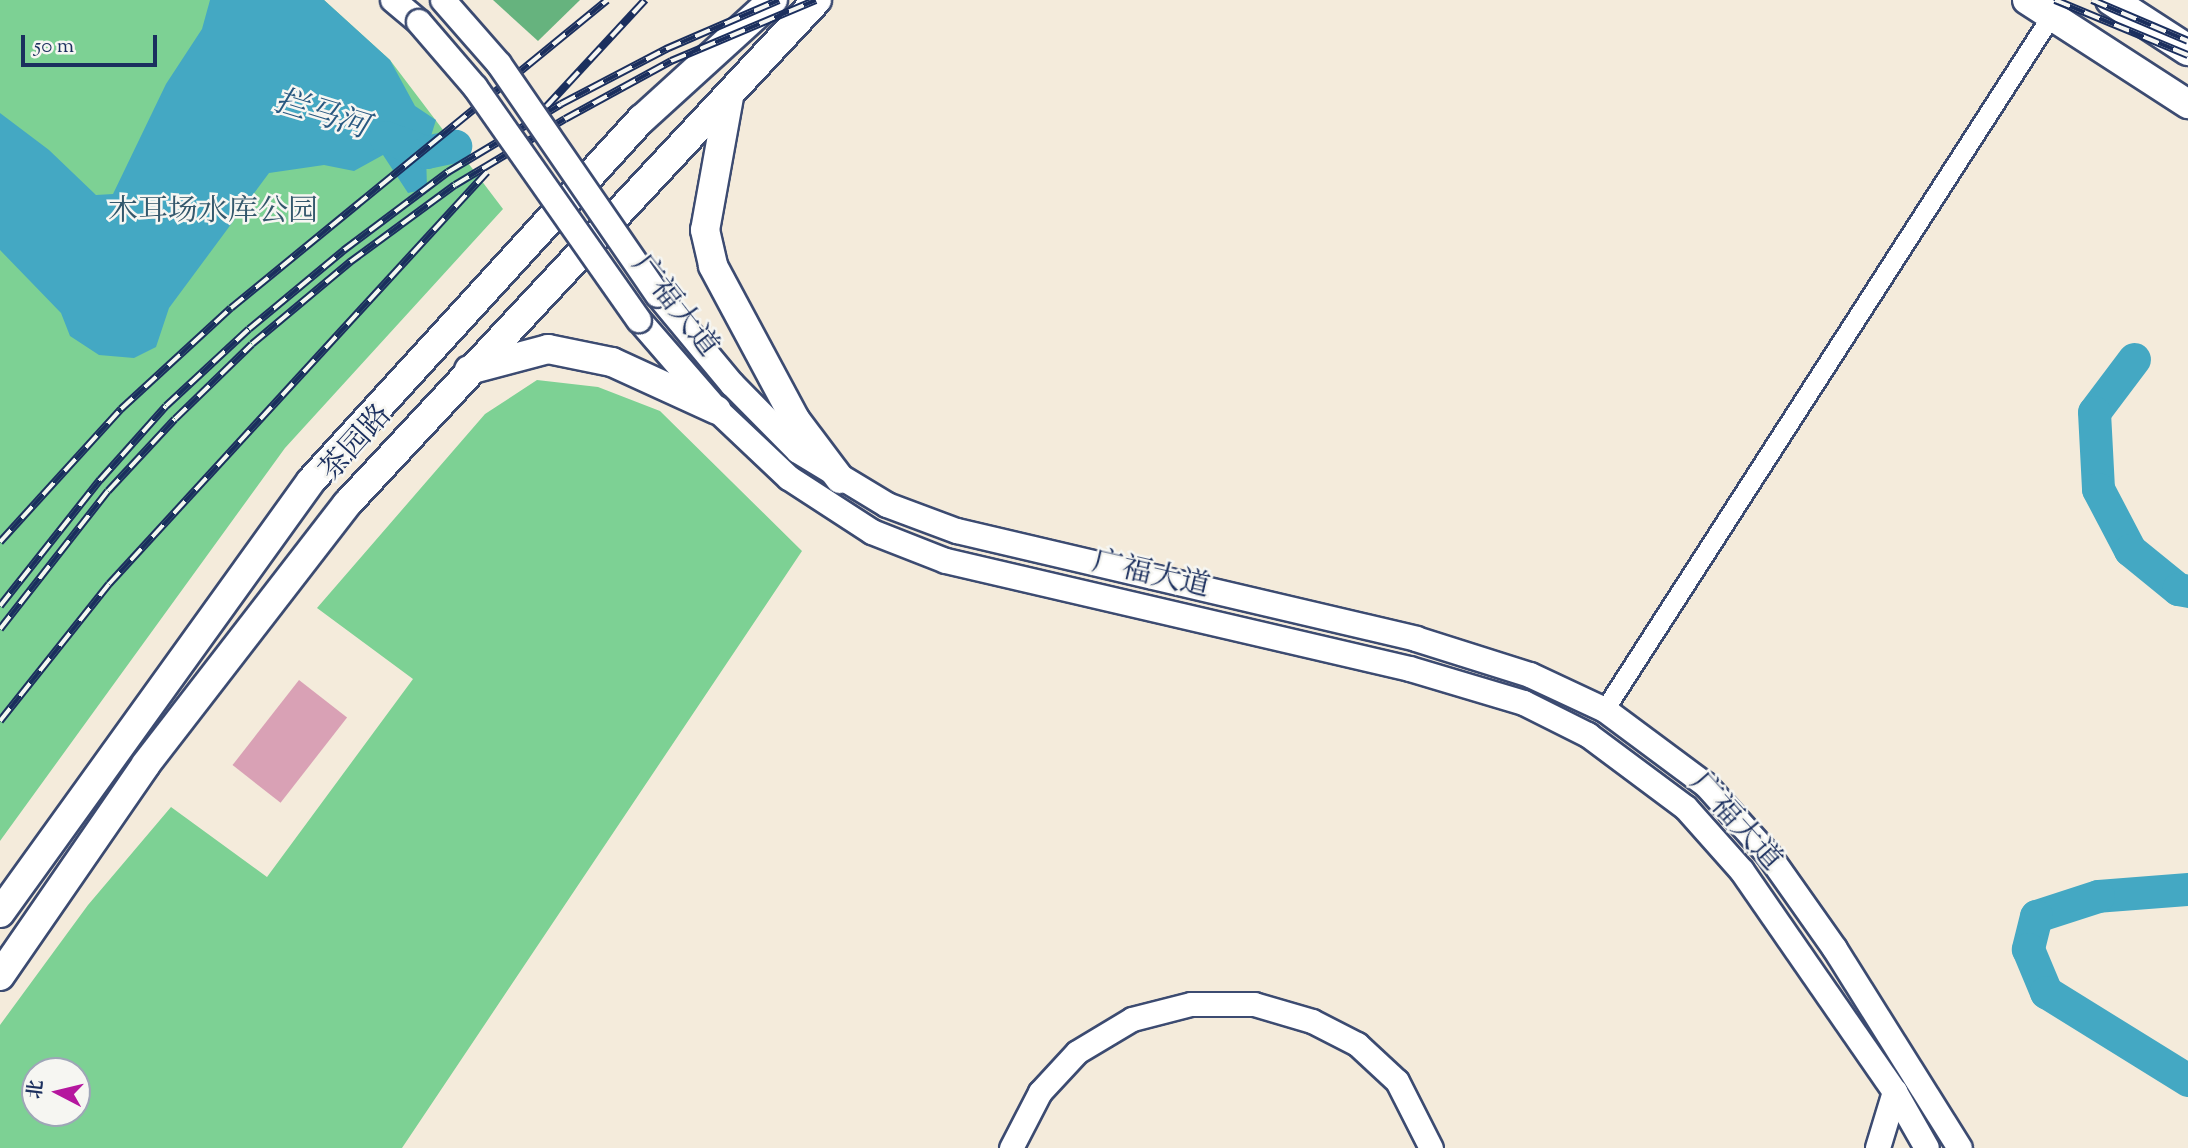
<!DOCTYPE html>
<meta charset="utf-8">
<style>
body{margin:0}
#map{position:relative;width:2188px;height:1148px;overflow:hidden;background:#f4ebdb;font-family:"Sorts Mill Goudy","Noto Serif SC",serif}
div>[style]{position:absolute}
.green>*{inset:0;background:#7dd194}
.forest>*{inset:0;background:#66b37e}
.water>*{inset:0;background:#44a8c3}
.river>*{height:33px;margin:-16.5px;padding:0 16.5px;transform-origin:16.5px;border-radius:16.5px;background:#44a8c3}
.building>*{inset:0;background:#d9a1b5;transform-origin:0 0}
.roads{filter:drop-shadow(2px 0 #3c4b71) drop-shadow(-2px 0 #3c4b71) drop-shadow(0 2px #3c4b71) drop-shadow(0 -2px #3c4b71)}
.minor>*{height:18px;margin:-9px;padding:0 9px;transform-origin:9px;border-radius:9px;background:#fff}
.tertiary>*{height:23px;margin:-11.5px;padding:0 11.5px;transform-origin:11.5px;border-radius:11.5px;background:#fff}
.secondary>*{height:24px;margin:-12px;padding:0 12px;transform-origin:12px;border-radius:12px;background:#fff}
.primary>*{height:28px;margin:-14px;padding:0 14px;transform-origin:14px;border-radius:14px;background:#fff}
.trunk>*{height:30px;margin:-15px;padding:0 15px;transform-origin:15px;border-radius:15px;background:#fff}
.rail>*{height:8px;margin-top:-4px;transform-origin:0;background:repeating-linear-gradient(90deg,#f6f6f2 0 16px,#1b2f5e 0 32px);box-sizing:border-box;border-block:2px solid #1b2f5e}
.bridges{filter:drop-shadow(2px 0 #3c4b71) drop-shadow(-2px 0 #3c4b71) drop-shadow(0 2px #3c4b71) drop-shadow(0 -2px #3c4b71)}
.secondary-bridge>*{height:24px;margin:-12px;padding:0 12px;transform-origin:12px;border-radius:12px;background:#fff}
span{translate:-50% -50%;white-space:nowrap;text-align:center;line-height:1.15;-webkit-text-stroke:5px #f6f6f2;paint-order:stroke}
.park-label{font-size:30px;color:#34586c}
.street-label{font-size:30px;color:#1b2f5e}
.water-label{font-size:32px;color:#295981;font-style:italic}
.north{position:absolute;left:21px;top:1057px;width:70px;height:70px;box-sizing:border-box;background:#f6f6f2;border:2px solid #9ea6b7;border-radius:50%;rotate:277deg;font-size:19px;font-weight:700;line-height:28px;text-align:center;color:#1b2f5e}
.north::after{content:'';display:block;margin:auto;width:24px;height:32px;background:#b5179e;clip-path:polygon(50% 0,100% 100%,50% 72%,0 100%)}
.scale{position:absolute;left:21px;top:35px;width:136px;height:32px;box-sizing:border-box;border:4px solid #1b2f5e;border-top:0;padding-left:9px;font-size:21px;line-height:24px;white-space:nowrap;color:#1b2f5e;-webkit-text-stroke:5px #f6f6f2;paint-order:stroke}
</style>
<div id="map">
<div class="green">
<i style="clip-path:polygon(0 0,324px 0,390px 60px,503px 209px,285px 448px,0 841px)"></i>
<i style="clip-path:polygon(evenodd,537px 380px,598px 387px,660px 411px,802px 551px,402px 1148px,0 1148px,0 1025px,88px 905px,171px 807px,267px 877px,413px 679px,317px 608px,485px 414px,537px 380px,77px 1071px,77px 1113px,35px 1113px,35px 1071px,77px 1071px)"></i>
</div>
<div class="forest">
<i style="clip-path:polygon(493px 0,580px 0,538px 41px)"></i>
</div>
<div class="water">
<i style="clip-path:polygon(210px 0,324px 0,390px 60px,415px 106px,436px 120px,426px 152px,427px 189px,408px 193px,383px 155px,354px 171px,324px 165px,269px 173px,169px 308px,156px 347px,134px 358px,99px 355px,70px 336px,61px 313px,0 250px,0 113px,49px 150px,96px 195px,113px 194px,166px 84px,202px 29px)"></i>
</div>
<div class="river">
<i style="left:385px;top:137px;width:44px;rotate:20.1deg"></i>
<i style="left:426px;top:152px;width:30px;rotate:-12deg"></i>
<i style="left:2134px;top:359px;width:66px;rotate:127deg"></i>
<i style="left:2094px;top:412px;width:77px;rotate:87deg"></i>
<i style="left:2098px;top:489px;width:69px;rotate:62.3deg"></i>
<i style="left:2130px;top:550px;width:62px;rotate:39.1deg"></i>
<i style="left:2178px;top:589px;width:10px;rotate:11deg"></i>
<i style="left:2188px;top:889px;width:90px;rotate:175.6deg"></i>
<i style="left:2098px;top:896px;width:65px;rotate:162.1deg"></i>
<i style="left:2036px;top:916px;width:34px;rotate:104deg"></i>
<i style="left:2028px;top:949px;width:47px;rotate:67.3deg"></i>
<i style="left:2046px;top:992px;width:167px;rotate:31.8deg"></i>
</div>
<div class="building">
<i style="left:299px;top:680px;width:61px;height:108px;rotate:38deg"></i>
</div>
<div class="roads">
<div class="minor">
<i style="left:1605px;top:710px;width:828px;rotate:-57.23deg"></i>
</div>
<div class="tertiary">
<i style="left:1011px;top:1148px;width:63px;rotate:-62.6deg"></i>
<i style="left:1040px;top:1092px;width:54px;rotate:-47.2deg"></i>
<i style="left:1077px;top:1052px;width:64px;rotate:-31deg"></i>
<i style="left:1132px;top:1019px;width:61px;rotate:-14.3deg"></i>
<i style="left:1191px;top:1004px;width:63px"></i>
<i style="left:1254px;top:1004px;width:60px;rotate:16.3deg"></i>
<i style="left:1312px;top:1021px;width:51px;rotate:27.1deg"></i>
<i style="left:1357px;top:1044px;width:54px;rotate:42.8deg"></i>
<i style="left:1397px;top:1081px;width:75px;rotate:63.1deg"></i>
</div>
<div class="secondary">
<i style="left:393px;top:0;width:34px;rotate:40deg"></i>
<i style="left:658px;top:295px;width:116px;rotate:50.3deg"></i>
<i style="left:732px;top:384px;width:94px;rotate:45.4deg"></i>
<i style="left:798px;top:451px;width:104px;rotate:31.2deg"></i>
<i style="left:887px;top:505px;width:75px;rotate:20.4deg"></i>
<i style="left:957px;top:531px;width:472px;rotate:13.2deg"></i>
<i style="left:1416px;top:639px;width:120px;rotate:17.5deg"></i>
<i style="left:1530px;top:675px;width:83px;rotate:25deg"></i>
<i style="left:1605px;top:710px;width:126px;rotate:36.6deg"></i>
<i style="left:1706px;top:785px;width:93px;rotate:48.1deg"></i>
<i style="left:1768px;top:854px;width:116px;rotate:54.8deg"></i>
<i style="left:1835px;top:949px;width:235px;rotate:57.9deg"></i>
<i style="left:639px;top:320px;width:119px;rotate:49.1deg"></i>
<i style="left:717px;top:410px;width:99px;rotate:43.4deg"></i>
<i style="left:789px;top:478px;width:99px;rotate:33deg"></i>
<i style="left:872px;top:532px;width:79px;rotate:21.4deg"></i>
<i style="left:946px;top:561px;width:476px;rotate:13.1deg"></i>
<i style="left:1410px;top:669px;width:119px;rotate:16.6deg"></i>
<i style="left:1524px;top:703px;width:72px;rotate:26.6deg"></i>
<i style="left:1588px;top:735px;width:122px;rotate:36.7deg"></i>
<i style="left:1686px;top:808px;width:84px;rotate:48.4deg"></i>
<i style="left:1742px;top:871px;width:269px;rotate:55.3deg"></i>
<i style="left:1895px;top:1092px;width:64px;rotate:60.3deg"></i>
<i style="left:1878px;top:1148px;width:59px;rotate:-73.1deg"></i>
</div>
<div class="primary">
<i style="left:2027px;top:0;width:192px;rotate:32.9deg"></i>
<i style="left:729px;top:97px;width:135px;rotate:100.2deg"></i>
<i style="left:705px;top:230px;width:37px;rotate:77deg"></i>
<i style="left:713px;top:266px;width:174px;rotate:61.8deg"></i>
<i style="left:795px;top:419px;width:75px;rotate:53.1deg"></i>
<i style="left:469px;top:370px;width:82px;rotate:-14.9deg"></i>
<i style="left:548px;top:349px;width:65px;rotate:11.5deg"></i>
<i style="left:612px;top:362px;width:115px;rotate:24.6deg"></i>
<i style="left:0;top:913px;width:532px;rotate:-54.25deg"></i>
<i style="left:311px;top:481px;width:491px;rotate:-47.6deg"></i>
<i style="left:642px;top:119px;width:177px;rotate:-42.3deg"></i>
<i style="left:0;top:976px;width:257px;rotate:-55.4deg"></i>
<i style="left:146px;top:764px;width:329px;rotate:-52.3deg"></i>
<i style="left:347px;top:504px;width:689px;rotate:-47deg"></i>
</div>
<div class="trunk">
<i style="left:2111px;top:0;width:92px;rotate:33deg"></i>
</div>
</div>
<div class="rail">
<i style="left:2055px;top:0;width:144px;rotate:22.5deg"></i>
<i style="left:2092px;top:0;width:104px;rotate:23.1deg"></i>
<i style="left:546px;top:107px;width:146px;rotate:-47.2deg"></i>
<i style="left:0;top:542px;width:180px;rotate:-47.7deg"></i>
<i style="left:121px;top:409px;width:149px;rotate:-42.6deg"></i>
<i style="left:231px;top:308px;width:486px;rotate:-39.3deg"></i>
<i style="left:0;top:606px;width:161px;rotate:-51.6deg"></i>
<i style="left:100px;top:480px;width:99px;rotate:-48.3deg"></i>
<i style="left:166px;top:406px;width:113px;rotate:-42.9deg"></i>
<i style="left:249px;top:329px;width:124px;rotate:-39.7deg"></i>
<i style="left:344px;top:250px;width:130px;rotate:-36.9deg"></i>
<i style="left:448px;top:172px;width:132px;rotate:-31deg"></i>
<i style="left:561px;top:104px;width:119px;rotate:-27.6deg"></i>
<i style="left:666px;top:49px;width:123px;rotate:-23.4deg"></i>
<i style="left:0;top:629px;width:175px;rotate:-52deg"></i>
<i style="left:108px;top:491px;width:98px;rotate:-47.1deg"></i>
<i style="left:175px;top:419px;width:107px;rotate:-44.2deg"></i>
<i style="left:252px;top:344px;width:128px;rotate:-39.9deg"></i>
<i style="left:350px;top:262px;width:130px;rotate:-36.3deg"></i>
<i style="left:455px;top:185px;width:128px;rotate:-31deg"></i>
<i style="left:565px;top:119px;width:121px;rotate:-28.7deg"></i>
<i style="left:671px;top:61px;width:157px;rotate:-22.8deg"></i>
<i style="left:0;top:721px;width:175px;rotate:-51.5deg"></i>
<i style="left:109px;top:584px;width:559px;rotate:-47.46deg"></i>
</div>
<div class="bridges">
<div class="secondary-bridge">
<i style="left:443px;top:0;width:85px;rotate:48.8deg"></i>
<i style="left:499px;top:64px;width:280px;rotate:55.5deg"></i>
<i style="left:419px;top:22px;width:86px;rotate:49.3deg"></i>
<i style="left:475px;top:87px;width:285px;rotate:54.9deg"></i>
</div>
</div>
<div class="park-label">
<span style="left:213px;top:213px">木耳场水库公园</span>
</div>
<div class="street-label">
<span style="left:674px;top:307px;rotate:52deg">广福大道</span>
<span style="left:357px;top:444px;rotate:-48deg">茶园路</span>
<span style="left:1151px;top:576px;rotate:13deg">广福大道</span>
<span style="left:1735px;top:823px;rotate:48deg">广福大道</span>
</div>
<div class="water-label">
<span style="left:321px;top:116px;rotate:17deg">拦马河</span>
</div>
<div class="north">北</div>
<div class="scale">50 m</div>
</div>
